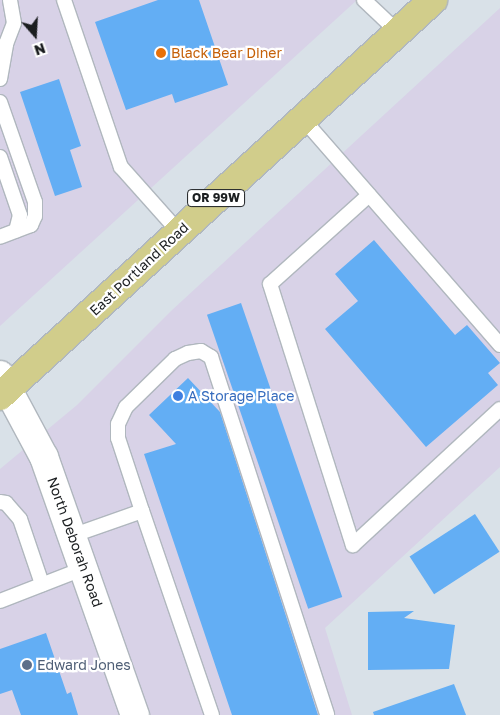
<!DOCTYPE html>
<style>
body{margin:0}
#map{position:relative;width:500px;height:715px;overflow:hidden;background:#d9e1e8;font-family:"Golos Text",sans-serif}
div>[style]{position:absolute}
.commercial>*{inset:0;background:#d8d2e7}
.building>*{inset:0;background:#63aef4;transform-origin:0 0}
.roads{filter:drop-shadow(1px 0 #b0b7be) drop-shadow(-1px 0 #b0b7be) drop-shadow(0 1px #b0b7be) drop-shadow(0 -1px #b0b7be)}
.lane>*{height:14px;margin:-7px;padding:0 7px;transform-origin:7px;border-radius:7px;background:#fff}
.street>*{height:28px;margin:-14px;padding:0 14px;transform-origin:14px;border-radius:14px;background:#fff}
.primary>*{height:28px;margin:-14px;padding:0 14px;transform-origin:14px;border-radius:14px;background:#d1cd8b}
.dots>*{width:14px;height:14px;translate:-50% -50%;box-sizing:border-box;border:2px solid #fff;border-radius:50%}
span{translate:-50% -50%;white-space:nowrap;text-align:center;line-height:1.15;-webkit-text-stroke:4.5px #fff;paint-order:stroke}
.shield-label span{padding:1px 4px;background:#fff;border:1px solid;border-radius:4px;-webkit-text-stroke-width:0}
.shield-label{font-size:12px;color:#1b1e20;font-weight:700}
.food-label{font-size:14px;color:#c56008}
.left{translate:0 -50%;text-align:left}
.street-label{font-size:14px;color:#1b1e20}
.shop-label{font-size:14px;color:#366cbe}
.service-label{font-size:14px;color:#4e5e75}
.north{position:absolute;left:10px;top:10px;width:50px;height:50px;-webkit-text-stroke:4px #fff;paint-order:stroke;rotate:161deg;font-size:14px;font-weight:700;line-height:20px;text-align:center;color:#1b1e20}
.north::after{content:'';display:block;margin:auto;width:18px;height:22px;background:#1b1e20;clip-path:polygon(50% 0,100% 100%,50% 72%,0 100%)}
</style>
<div id="map">
<div class="commercial">
<i style="clip-path:polygon(0 0,357px 0,0 326px)"></i>
<i style="clip-path:polygon(500px 8px,500px 467px,325px 628px,352px 715px,0 715px,0 469px,77px 405px,171px 311px)"></i>
</div>
<div class="building">
<i style="clip-path:polygon(158px 0,199px 0,228px 85px,175px 103px,172px 94px,126px 110px,95px 22px)"></i>
<i style="clip-path:polygon(59px 79px,81px 146px,70px 150px,82px 187px,55px 196px,20px 92px)"></i>
<i style="clip-path:polygon(374px 240px,455px 335px,467px 325px,500px 363px,488px 373px,498px 385px,426px 447px,325px 329px,358px 301px,335px 274px)"></i>
<i style="left:241px;top:303px;width:311px;height:36px;rotate:71deg"></i>
<i style="clip-path:polygon(188px 378px,220px 412px,318px 715px,232px 715px,144px 454px,176px 444px,149px 415px)"></i>
<i style="left:475px;top:514px;width:45px;height:78px;rotate:57deg"></i>
<i style="clip-path:polygon(414px 611px,404px 618px,455px 625px,449px 669px,368px 670px,368px 612px)"></i>
<i style="clip-path:polygon(46px 633px,67px 694px,71px 692px,78px 715px,21px 715px,12px 690px,0 694px,0 649px)"></i>
<i style="clip-path:polygon(454px 684px,466px 715px,374px 715px,373px 712px)"></i>
</div>
<div class="roads">
<div class="lane">
<i style="left:64px;top:0;width:176px;rotate:71.2deg"></i>
<i style="left:121px;top:167px;width:87px;rotate:48.3deg"></i>
<i style="left:364px;top:0;width:47px;rotate:43.3deg"></i>
<i style="left:0;top:50px;width:8px;rotate:-45deg"></i>
<i style="left:6px;top:44px;width:22px;rotate:-69deg"></i>
<i style="left:14px;top:23px;width:23px;rotate:-100deg"></i>
<i style="left:0;top:79px;width:36px;rotate:-80deg"></i>
<i style="left:0;top:102px;width:106px;rotate:70.7deg"></i>
<i style="left:35px;top:202px;width:14px;rotate:90deg"></i>
<i style="left:35px;top:216px;width:10px;rotate:114deg"></i>
<i style="left:31px;top:225px;width:33px;rotate:159deg"></i>
<i style="left:303px;top:119px;width:300px;rotate:48.9deg"></i>
<i style="left:0;top:157px;width:61px;rotate:71deg"></i>
<i style="left:20px;top:215px;width:16px;rotate:104deg"></i>
<i style="left:369px;top:195px;width:133px;rotate:138deg"></i>
<i style="left:270px;top:284px;width:274px;rotate:72.4deg"></i>
<i style="left:353px;top:545px;width:200px;rotate:-42.8deg"></i>
<i style="left:0;top:502px;width:6px;rotate:9deg"></i>
<i style="left:6px;top:503px;width:21px;rotate:49deg"></i>
<i style="left:20px;top:519px;width:69px;rotate:71.3deg"></i>
<i style="left:74px;top:535px;width:72px;rotate:-19.4deg"></i>
<i style="left:0;top:601px;width:91px;rotate:-21.2deg"></i>
<i style="left:212px;top:715px;width:216px;rotate:-108.9deg"></i>
<i style="left:142px;top:511px;width:77px;rotate:-108.2deg"></i>
<i style="left:118px;top:438px;width:14px;rotate:-90deg"></i>
<i style="left:118px;top:424px;width:19px;rotate:-65deg"></i>
<i style="left:126px;top:407px;width:69px;rotate:-44.4deg"></i>
<i style="left:175px;top:359px;width:14px;rotate:-25deg"></i>
<i style="left:188px;top:353px;width:13px;rotate:-9deg"></i>
<i style="left:201px;top:351px;width:12px;rotate:31deg"></i>
<i style="left:211px;top:357px;width:376px;rotate:72deg"></i>
</div>
<div class="street">
<i style="left:0;top:375px;width:93px;rotate:61.8deg"></i>
<i style="left:44px;top:457px;width:274px;rotate:70.6deg"></i>
</div>
<div class="primary">
<i style="left:0;top:396px;width:587px;rotate:-42.44deg"></i>
</div>
</div>
<div class="dots">
<i style="left:161px;top:53px;background:#e8710a"></i>
<i style="left:178px;top:396px;background:#3f7fe0"></i>
<i style="left:27px;top:665px;background:#5c6f8a"></i>
</div>
<div class="shield-label">
<span style="left:216px;top:198px">OR 99W</span>
</div>
<div class="food-label">
<span class="left" style="left:171px;top:53px">Black Bear Diner</span>
</div>
<div class="street-label">
<span style="left:139px;top:269px;rotate:-43deg">East Portland Road</span>
<span style="left:75px;top:542px;rotate:70deg">North Deborah Road</span>
</div>
<div class="shop-label">
<span class="left" style="left:188px;top:396px">A Storage Place</span>
</div>
<div class="service-label">
<span class="left" style="left:37px;top:665px">Edward Jones</span>
</div>
<div class="north">N</div>
</div>
